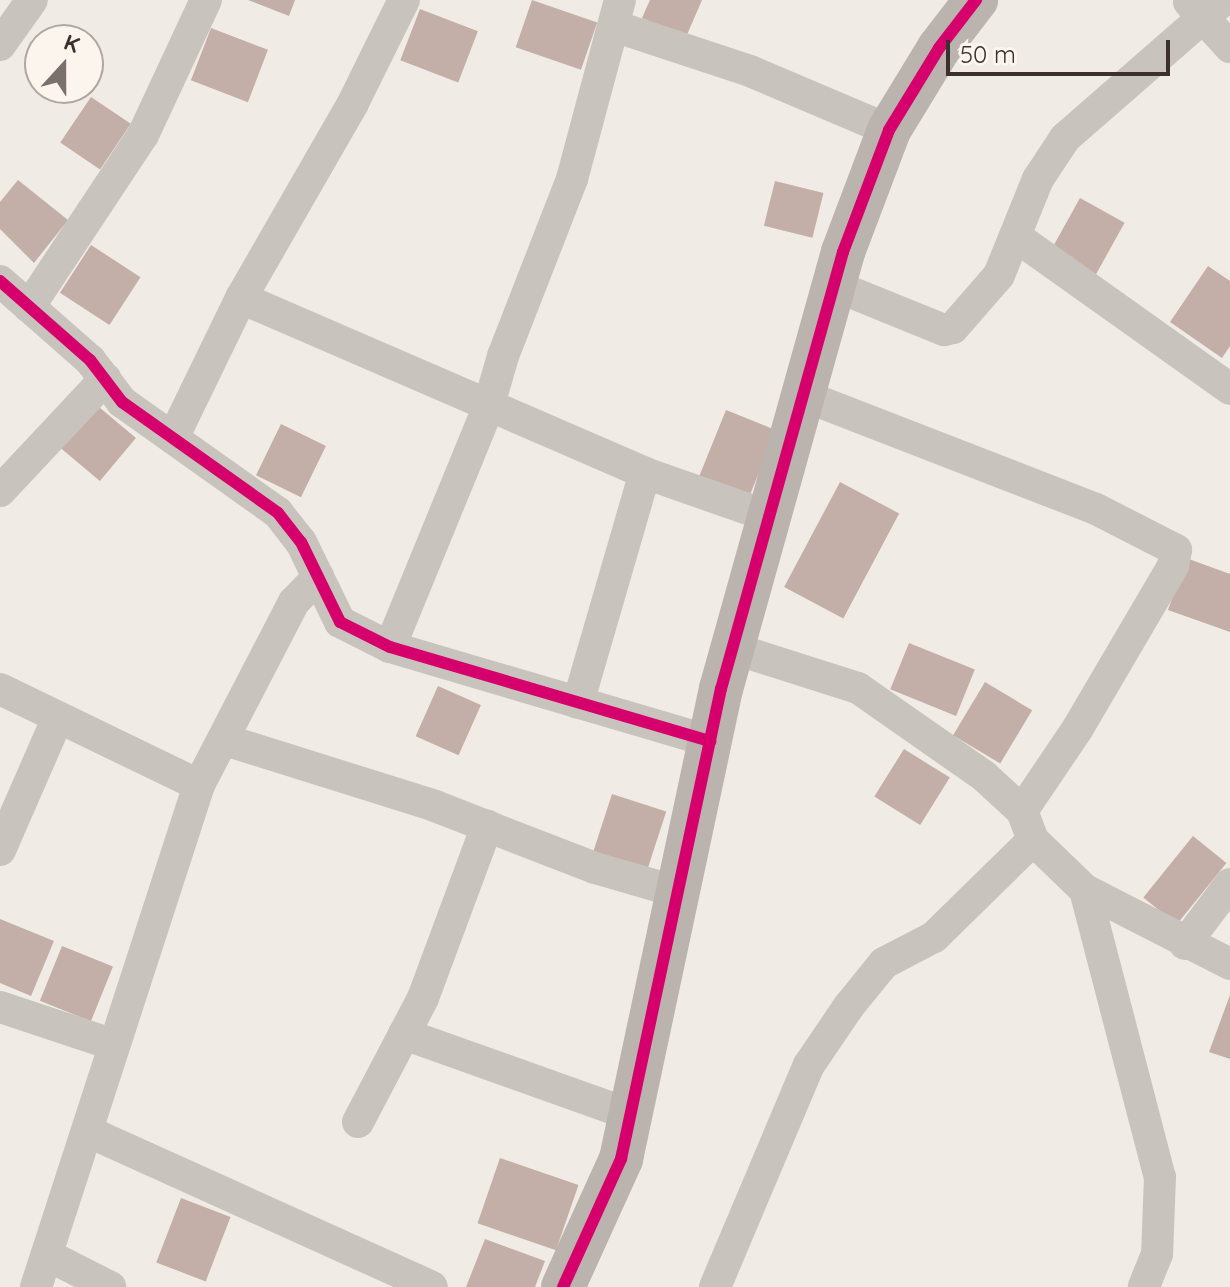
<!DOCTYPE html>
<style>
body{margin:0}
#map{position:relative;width:1230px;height:1287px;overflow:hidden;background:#f0ebe5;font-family:Quicksand,sans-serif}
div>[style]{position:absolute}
.building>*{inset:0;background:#c3afa7;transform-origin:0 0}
.street>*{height:32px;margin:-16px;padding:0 16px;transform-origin:16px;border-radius:16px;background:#c9c3be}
.secondary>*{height:44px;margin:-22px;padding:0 22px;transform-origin:22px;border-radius:22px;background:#bab3ae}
.cycleway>*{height:12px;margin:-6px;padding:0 6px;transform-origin:6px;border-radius:6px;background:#d6006c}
span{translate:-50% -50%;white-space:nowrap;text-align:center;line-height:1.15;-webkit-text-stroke:8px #fbf5ee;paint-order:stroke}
.north{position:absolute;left:24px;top:24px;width:80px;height:80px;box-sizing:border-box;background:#fbf5ee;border:2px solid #aea6a0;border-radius:50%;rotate:21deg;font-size:22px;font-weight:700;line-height:32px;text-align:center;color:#3b302b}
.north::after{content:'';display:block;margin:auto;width:28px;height:36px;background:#7a716c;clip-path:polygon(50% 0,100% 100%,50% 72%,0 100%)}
.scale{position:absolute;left:946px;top:40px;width:224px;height:36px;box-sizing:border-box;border:4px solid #3b302b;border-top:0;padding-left:10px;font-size:24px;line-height:28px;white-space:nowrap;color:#3b302b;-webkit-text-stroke:6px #fbf5ee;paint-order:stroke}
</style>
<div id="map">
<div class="building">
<i style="clip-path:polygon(248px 0,295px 0,289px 16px)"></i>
<i style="left:532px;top:0;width:69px;height:50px;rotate:19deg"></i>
<i style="clip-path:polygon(650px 0,702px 0,686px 37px,642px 18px)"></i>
<i style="left:420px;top:9px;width:62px;height:55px;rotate:21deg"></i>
<i style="left:211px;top:28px;width:61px;height:56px;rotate:21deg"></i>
<i style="left:91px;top:97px;width:48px;height:55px;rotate:34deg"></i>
<i style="clip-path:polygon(18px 180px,68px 220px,34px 263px,0 229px,0 202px)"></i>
<i style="left:775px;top:181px;width:50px;height:46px;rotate:14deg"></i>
<i style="left:1080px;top:198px;width:51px;height:59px;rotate:29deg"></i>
<i style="left:91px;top:245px;width:59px;height:57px;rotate:33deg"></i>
<i style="clip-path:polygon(1208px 266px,1230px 281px,1230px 346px,1222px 358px,1170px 322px)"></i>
<i style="left:93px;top:402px;width:56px;height:56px;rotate:40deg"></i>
<i style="left:726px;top:410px;width:54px;height:75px;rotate:22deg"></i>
<i style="left:281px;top:424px;width:50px;height:57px;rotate:26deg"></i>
<i style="left:840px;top:482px;width:67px;height:119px;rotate:28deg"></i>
<i style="clip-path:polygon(1186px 558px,1230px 574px,1230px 632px,1168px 610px)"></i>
<i style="left:909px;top:643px;width:71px;height:50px;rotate:22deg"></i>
<i style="left:985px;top:682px;width:55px;height:62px;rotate:31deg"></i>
<i style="left:438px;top:686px;width:47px;height:55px;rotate:24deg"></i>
<i style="left:904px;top:749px;width:54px;height:56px;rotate:32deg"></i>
<i style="left:612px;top:794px;width:57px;height:63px;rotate:18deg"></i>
<i style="left:1193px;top:836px;width:43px;height:79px;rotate:39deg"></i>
<i style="clip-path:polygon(0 919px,54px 941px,31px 996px,0 983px)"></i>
<i style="left:62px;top:946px;width:55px;height:59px;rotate:22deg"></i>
<i style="clip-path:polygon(1230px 995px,1230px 1059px,1209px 1052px)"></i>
<i style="left:500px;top:1158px;width:83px;height:69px;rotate:19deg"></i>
<i style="left:181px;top:1198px;width:53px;height:69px;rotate:21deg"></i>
<i style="clip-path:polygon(485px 1239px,545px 1261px,535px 1287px,466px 1287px)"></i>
</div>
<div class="street">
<i style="left:1189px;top:2px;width:61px;rotate:47.7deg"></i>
<i style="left:614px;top:26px;width:143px;rotate:18.3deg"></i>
<i style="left:750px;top:71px;width:151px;rotate:23deg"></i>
<i style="left:0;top:45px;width:55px;rotate:-54.6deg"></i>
<i style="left:1015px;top:236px;width:264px;rotate:35.4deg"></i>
<i style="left:0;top:281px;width:120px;rotate:41.3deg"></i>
<i style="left:90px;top:360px;width:53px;rotate:52.7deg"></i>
<i style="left:122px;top:402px;width:191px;rotate:35.4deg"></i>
<i style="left:278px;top:513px;width:37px;rotate:52deg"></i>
<i style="left:301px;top:542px;width:89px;rotate:64deg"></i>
<i style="left:340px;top:622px;width:56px;rotate:26.6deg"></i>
<i style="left:390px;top:647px;width:334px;rotate:16.4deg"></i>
<i style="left:833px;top:285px;width:120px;rotate:22.1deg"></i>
<i style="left:944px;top:330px;width:9px;rotate:-13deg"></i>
<i style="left:953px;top:328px;width:70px;rotate:-49deg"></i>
<i style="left:999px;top:275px;width:104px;rotate:-67.9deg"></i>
<i style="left:1038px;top:179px;width:49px;rotate:-56.6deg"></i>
<i style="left:1065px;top:138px;width:210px;rotate:-41.1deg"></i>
<i style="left:241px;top:298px;width:440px;rotate:23.4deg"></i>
<i style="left:645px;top:473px;width:130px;rotate:19.3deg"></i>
<i style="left:29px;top:307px;width:206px;rotate:-56.5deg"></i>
<i style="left:143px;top:135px;width:149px;rotate:-65deg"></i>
<i style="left:802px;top:395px;width:315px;rotate:21.2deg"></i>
<i style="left:1096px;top:509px;width:90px;rotate:27.1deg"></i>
<i style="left:1176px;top:550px;width:16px;rotate:101deg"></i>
<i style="left:1173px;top:566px;width:188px;rotate:120.4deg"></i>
<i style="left:1078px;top:728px;width:100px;rotate:124deg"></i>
<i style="left:173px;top:438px;width:156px;rotate:-64.1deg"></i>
<i style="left:241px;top:298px;width:225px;rotate:-60.1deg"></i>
<i style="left:353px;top:103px;width:115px;rotate:-63.7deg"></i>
<i style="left:0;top:491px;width:154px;rotate:-46.8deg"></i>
<i style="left:390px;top:647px;width:258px;rotate:-67.7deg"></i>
<i style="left:488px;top:408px;width:54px;rotate:-73.9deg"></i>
<i style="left:503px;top:356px;width:190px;rotate:-68.7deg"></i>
<i style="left:572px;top:179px;width:185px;rotate:-75deg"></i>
<i style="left:732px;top:648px;width:132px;rotate:17.6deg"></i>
<i style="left:858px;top:688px;width:154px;rotate:34.9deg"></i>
<i style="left:984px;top:776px;width:52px;rotate:42.6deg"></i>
<i style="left:1022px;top:811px;width:31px;rotate:69deg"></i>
<i style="left:1033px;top:840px;width:72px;rotate:43.9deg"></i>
<i style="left:1085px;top:890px;width:163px;rotate:27deg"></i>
<i style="left:0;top:689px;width:221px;rotate:25.8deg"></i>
<i style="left:578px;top:703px;width:240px;rotate:-73.8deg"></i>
<i style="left:225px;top:740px;width:220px;rotate:17.4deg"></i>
<i style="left:435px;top:806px;width:172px;rotate:21.2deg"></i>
<i style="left:595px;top:868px;width:86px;rotate:16.1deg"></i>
<i style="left:0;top:850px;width:145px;rotate:-66.4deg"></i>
<i style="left:1085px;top:890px;width:297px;rotate:75.4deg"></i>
<i style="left:1160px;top:1177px;width:77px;rotate:92.2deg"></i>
<i style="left:1157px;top:1254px;width:35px;rotate:112deg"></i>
<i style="left:1185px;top:944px;width:75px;rotate:-53.1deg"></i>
<i style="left:0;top:1007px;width:117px;rotate:18.4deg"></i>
<i style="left:404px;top:1034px;width:241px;rotate:19.6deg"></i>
<i style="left:358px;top:1122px;width:140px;rotate:-62.3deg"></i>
<i style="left:423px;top:998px;width:184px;rotate:-69.6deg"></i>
<i style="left:89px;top:1132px;width:376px;rotate:24.3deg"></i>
<i style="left:47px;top:1255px;width:71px;rotate:26.9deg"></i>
<i style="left:36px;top:1287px;width:528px;rotate:-72.01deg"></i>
<i style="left:199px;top:785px;width:206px;rotate:-62.6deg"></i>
<i style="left:294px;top:602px;width:35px;rotate:-46deg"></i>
<i style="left:715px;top:1287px;width:241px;rotate:-67.1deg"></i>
<i style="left:809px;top:1065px;width:71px;rotate:-55.9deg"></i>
<i style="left:849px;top:1006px;width:55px;rotate:-50.9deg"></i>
<i style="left:884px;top:963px;width:56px;rotate:-27.5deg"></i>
<i style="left:934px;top:937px;width:139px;rotate:-44.4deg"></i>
</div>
<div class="secondary">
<i style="left:563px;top:1287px;width:141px;rotate:-65.6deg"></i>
<i style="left:621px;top:1159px;width:481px;rotate:-78deg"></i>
<i style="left:721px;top:689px;width:454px;rotate:-74.4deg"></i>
<i style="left:843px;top:252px;width:130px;rotate:-69.3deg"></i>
<i style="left:889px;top:130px;width:96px;rotate:-58.6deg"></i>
<i style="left:939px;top:48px;width:61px;rotate:-52.4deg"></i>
</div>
<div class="cycleway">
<i style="left:0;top:281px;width:120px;rotate:41.3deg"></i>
<i style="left:90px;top:360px;width:53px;rotate:52.7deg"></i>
<i style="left:122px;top:402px;width:191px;rotate:35.4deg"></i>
<i style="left:278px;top:513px;width:37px;rotate:52deg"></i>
<i style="left:301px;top:542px;width:89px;rotate:64deg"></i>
<i style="left:340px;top:622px;width:56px;rotate:26.6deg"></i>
<i style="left:390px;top:647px;width:334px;rotate:16.4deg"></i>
<i style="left:563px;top:1287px;width:141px;rotate:-65.6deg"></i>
<i style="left:621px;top:1159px;width:481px;rotate:-78deg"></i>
<i style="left:721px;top:689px;width:454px;rotate:-74.4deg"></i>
<i style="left:843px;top:252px;width:130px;rotate:-69.3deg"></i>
<i style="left:889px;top:130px;width:96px;rotate:-58.6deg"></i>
<i style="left:939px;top:48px;width:61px;rotate:-52.4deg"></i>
</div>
<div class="north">K</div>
<div class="scale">50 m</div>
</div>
